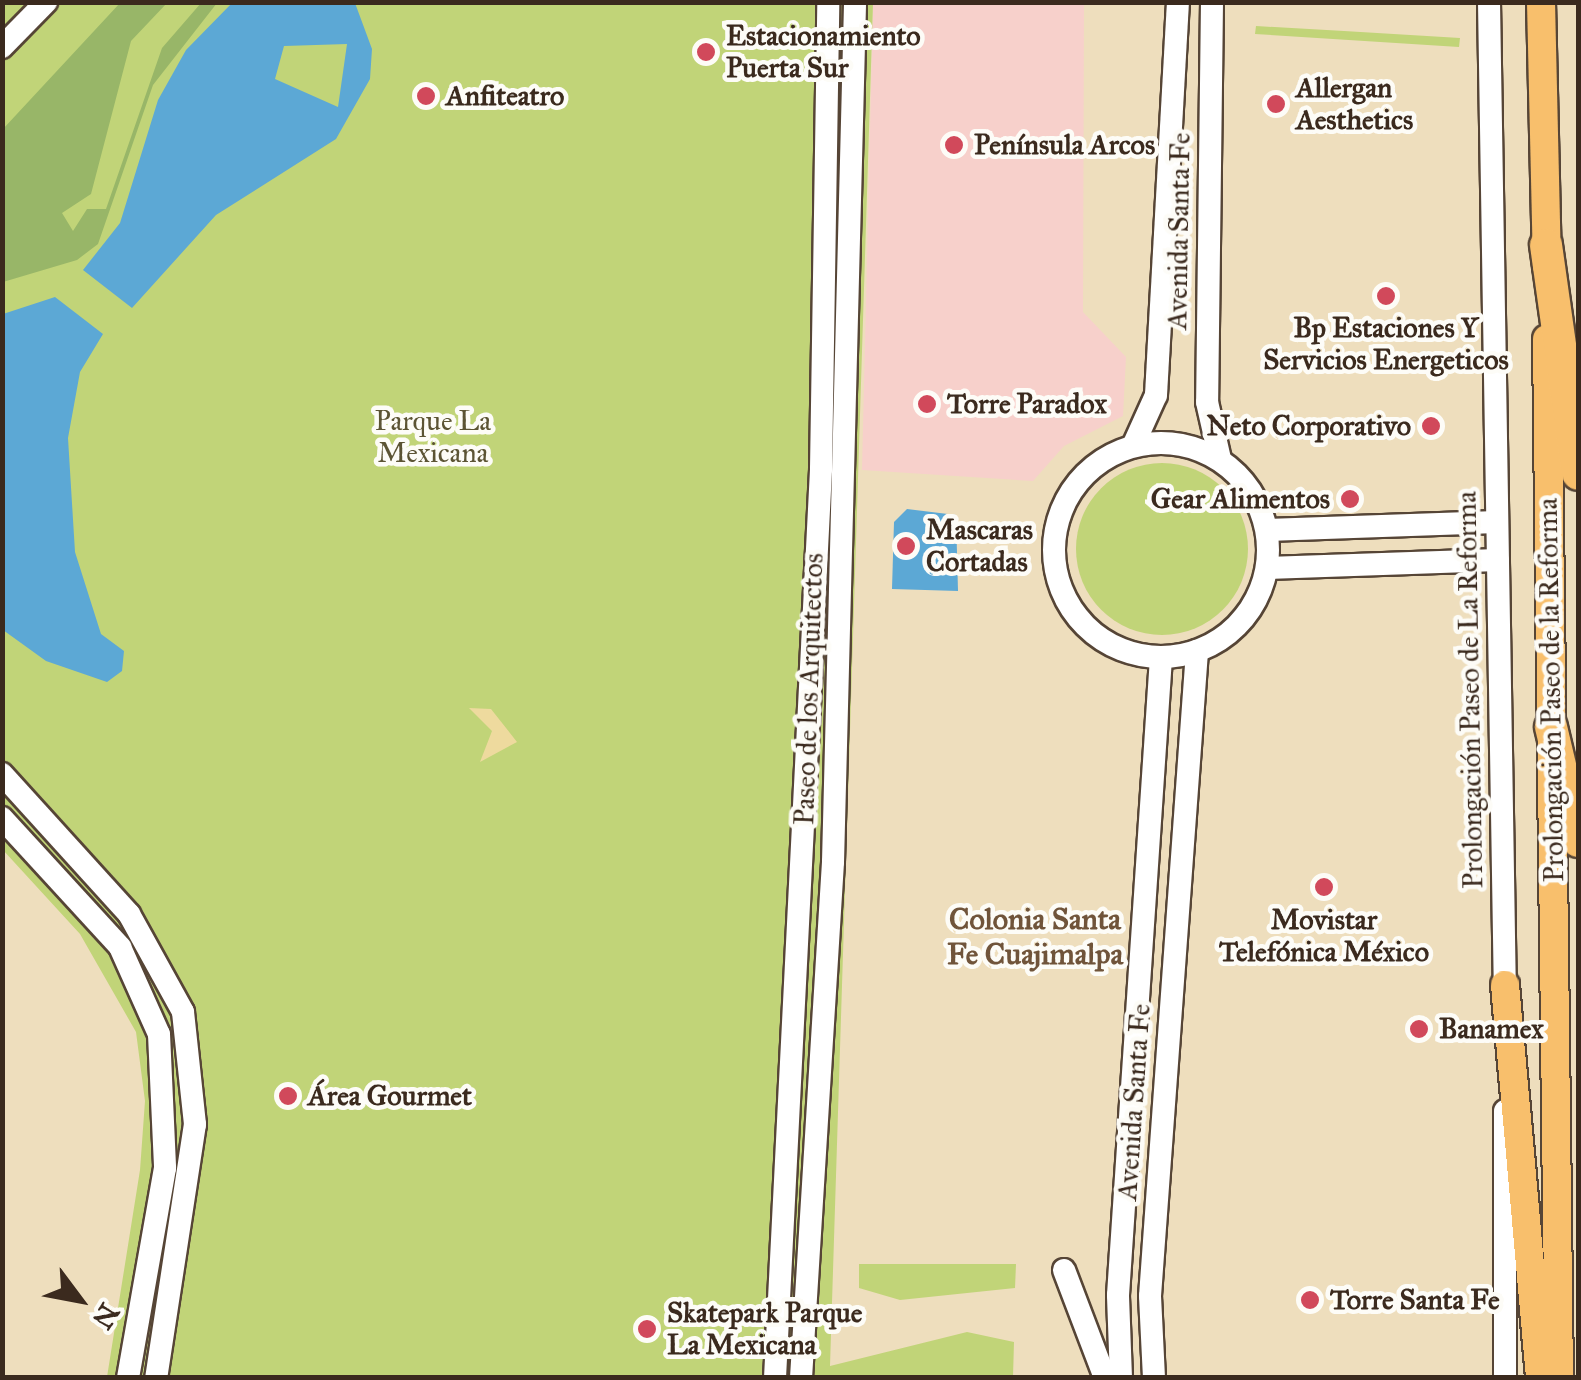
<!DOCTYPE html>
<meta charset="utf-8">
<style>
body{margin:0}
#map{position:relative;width:1581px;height:1380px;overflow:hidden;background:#eedebd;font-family:"IM FELL Great Primer",serif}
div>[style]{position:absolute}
.built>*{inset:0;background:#f7d0cb}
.green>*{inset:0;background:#c1d478}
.round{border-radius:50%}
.forest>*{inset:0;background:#98b668}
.sand>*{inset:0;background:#eeda9e}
.water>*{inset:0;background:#5ca8d5}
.roads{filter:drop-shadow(2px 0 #564536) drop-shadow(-2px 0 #564536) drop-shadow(0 2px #564536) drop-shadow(0 -2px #564536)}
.minor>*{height:22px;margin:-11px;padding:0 11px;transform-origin:11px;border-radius:11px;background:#fff}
.minor>.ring{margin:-11px;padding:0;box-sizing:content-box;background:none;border:22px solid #fff;border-radius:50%}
.major>*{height:28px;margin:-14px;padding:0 14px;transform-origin:14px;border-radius:14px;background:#f8bf6c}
.highway>*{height:32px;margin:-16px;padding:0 16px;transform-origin:16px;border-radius:16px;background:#f8bf6c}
.dots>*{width:28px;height:28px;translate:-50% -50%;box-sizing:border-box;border:5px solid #fdfcf7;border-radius:50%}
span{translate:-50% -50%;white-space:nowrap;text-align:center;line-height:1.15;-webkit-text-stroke:9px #fdfcf7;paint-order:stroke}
.poi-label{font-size:28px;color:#3b2a1e;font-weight:700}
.left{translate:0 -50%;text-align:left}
.right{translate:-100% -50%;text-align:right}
.street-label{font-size:28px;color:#3b2a1e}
.park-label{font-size:28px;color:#5c5434}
.neighbourhood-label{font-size:30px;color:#70543a;font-weight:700}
.frame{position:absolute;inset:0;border:5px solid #3b2a1e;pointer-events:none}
.north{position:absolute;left:30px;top:1250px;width:100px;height:100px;-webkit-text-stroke:8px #fdfcf7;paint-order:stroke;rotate:122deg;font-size:28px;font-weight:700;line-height:40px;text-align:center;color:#3b2a1e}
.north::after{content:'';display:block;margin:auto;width:35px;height:45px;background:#3b2a1e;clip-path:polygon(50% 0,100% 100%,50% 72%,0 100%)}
</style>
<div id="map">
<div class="built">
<i style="clip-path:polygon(873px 3px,1084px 3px,1083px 312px,1126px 357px,1123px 416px,1064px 446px,1033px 481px,862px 470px)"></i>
</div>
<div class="green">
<i style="clip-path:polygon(3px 3px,873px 3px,830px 1366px,967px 1332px,1014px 1342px,1013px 1377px,107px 1377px,140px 1170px,145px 1101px,136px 1032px,80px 934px,3px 850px)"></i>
<i style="clip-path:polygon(1256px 26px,1344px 31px,1460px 38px,1459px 47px,1255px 34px)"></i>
<i class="round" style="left:1076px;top:463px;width:172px;height:172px"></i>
<i style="clip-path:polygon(859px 1264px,1016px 1264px,1015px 1288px,900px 1300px,859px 1288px)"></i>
</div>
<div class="forest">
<i style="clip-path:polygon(120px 3px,167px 3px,131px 41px,91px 194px,62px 213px,73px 231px,87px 209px,106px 209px,162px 48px,201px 3px,217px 3px,153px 85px,98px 244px,77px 260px,3px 282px,3px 129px)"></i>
</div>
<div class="sand">
<i style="clip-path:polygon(469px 708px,491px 709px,517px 742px,480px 762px,492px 731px)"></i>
</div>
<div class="water">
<i style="clip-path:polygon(evenodd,232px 3px,355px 3px,372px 49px,370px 79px,336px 139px,216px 215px,132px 308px,83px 270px,120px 223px,158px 100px,186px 50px,232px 3px,347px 44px,338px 107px,275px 79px,284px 46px,347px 44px)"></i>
<i style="clip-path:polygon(55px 297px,103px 334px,80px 372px,68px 438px,75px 552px,101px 634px,124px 651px,122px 671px,107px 682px,46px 661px,3px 630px,3px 314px)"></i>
<i style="clip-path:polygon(907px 509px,956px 515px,958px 591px,892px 589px,894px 522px)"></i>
</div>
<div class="roads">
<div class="minor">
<i style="left:1212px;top:2px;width:400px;rotate:90.7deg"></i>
<i style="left:1207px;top:402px;width:58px;rotate:77.2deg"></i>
<i style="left:1489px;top:2px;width:997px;rotate:89.08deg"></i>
<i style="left:2px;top:47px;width:63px;rotate:-45.6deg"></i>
<i class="ring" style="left:1054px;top:443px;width:192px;height:192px"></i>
<i style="left:1133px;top:446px;width:56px;rotate:-65.7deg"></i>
<i style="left:1156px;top:395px;width:394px;rotate:-86.8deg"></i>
<i style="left:1267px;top:530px;width:230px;rotate:-2deg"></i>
<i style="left:1267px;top:568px;width:231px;rotate:-2deg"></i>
<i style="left:2px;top:774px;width:189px;rotate:47.8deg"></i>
<i style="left:129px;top:914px;width:112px;rotate:61.1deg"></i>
<i style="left:183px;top:1012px;width:113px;rotate:83.9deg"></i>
<i style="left:195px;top:1124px;width:257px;rotate:98.7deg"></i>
<i style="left:2px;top:818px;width:175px;rotate:47.5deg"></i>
<i style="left:120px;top:947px;width:95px;rotate:65.9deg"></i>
<i style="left:159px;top:1034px;width:134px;rotate:87.4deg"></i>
<i style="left:165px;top:1168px;width:213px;rotate:100deg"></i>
<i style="left:1505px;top:1111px;width:267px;rotate:90deg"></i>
<i style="left:1064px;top:1270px;width:116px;rotate:69.2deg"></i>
<i style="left:775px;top:1378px;width:910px;rotate:-87.1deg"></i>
<i style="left:821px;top:469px;width:467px;rotate:-89.1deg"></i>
<i style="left:801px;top:1378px;width:517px;rotate:-86.45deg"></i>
<i style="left:833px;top:862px;width:860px;rotate:-88.53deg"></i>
<i style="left:1121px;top:1378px;width:83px;rotate:-92.1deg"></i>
<i style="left:1118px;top:1295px;width:638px;rotate:-86.14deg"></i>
<i style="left:1154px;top:1378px;width:82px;rotate:-92.8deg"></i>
<i style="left:1150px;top:1296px;width:647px;rotate:-85.83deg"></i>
</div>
<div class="major">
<i style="left:1541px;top:2px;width:264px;rotate:88.7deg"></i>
<i style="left:1547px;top:339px;width:1039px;rotate:89.34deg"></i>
<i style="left:1505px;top:985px;width:395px;rotate:84.9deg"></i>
</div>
<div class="highway">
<i style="left:1546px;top:245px;width:231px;rotate:82deg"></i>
<i style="left:1551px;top:727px;width:117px;rotate:76.7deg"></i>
</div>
</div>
<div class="dots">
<i style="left:706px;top:52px;background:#d1495b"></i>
<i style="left:426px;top:96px;background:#d1495b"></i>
<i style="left:1276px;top:104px;background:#d1495b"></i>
<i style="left:954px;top:145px;background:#d1495b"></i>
<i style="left:1386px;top:296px;background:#d1495b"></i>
<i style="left:927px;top:404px;background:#d1495b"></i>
<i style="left:1431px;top:426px;background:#d1495b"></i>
<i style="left:1350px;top:499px;background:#d1495b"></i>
<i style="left:906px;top:546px;background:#d1495b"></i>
<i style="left:1324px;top:887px;background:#d1495b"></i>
<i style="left:1419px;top:1029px;background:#d1495b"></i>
<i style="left:288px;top:1096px;background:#d1495b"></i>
<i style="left:1310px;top:1300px;background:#d1495b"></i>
<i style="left:647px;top:1329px;background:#d1495b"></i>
</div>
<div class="poi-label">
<span class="left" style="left:726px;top:52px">Estacionamiento<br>Puerta Sur</span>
<span class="left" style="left:1296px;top:104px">Allergan<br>Aesthetics</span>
<span class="left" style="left:446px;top:96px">Anfiteatro</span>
<span class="left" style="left:974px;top:145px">Península Arcos</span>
<span style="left:1386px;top:344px">Bp Estaciones Y<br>Servicios Energeticos</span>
<span class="left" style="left:947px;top:404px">Torre Paradox</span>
<span class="right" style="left:1411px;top:426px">Neto Corporativo</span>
<span class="right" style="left:1330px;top:499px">Gear Alimentos</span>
<span class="left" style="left:926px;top:546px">Mascaras<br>Cortadas</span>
<span style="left:1324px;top:936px">Movistar<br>Telefónica México</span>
<span class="left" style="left:1439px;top:1029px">Banamex</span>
<span class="left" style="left:308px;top:1096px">Área Gourmet</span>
<span class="left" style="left:1330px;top:1300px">Torre Santa Fe</span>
<span class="left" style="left:667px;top:1329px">Skatepark Parque<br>La Mexicana</span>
</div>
<div class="street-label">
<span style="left:1179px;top:231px;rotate:-89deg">Avenida Santa Fe</span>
<span style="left:809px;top:689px;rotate:-88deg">Paseo de los Arquitectos</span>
<span style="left:1470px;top:690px;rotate:-91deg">Prolongación Paseo de La Reforma</span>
<span style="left:1551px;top:690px;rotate:-91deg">Prolongación Paseo de la Reforma</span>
<span style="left:1134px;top:1102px;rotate:-86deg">Avenida Santa Fe</span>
</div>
<div class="park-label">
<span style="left:433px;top:437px">Parque La<br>Mexicana</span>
</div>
<div class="neighbourhood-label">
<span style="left:1035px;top:936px">Colonia Santa<br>Fe Cuajimalpa</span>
</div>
<div class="frame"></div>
<div class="north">N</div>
</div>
